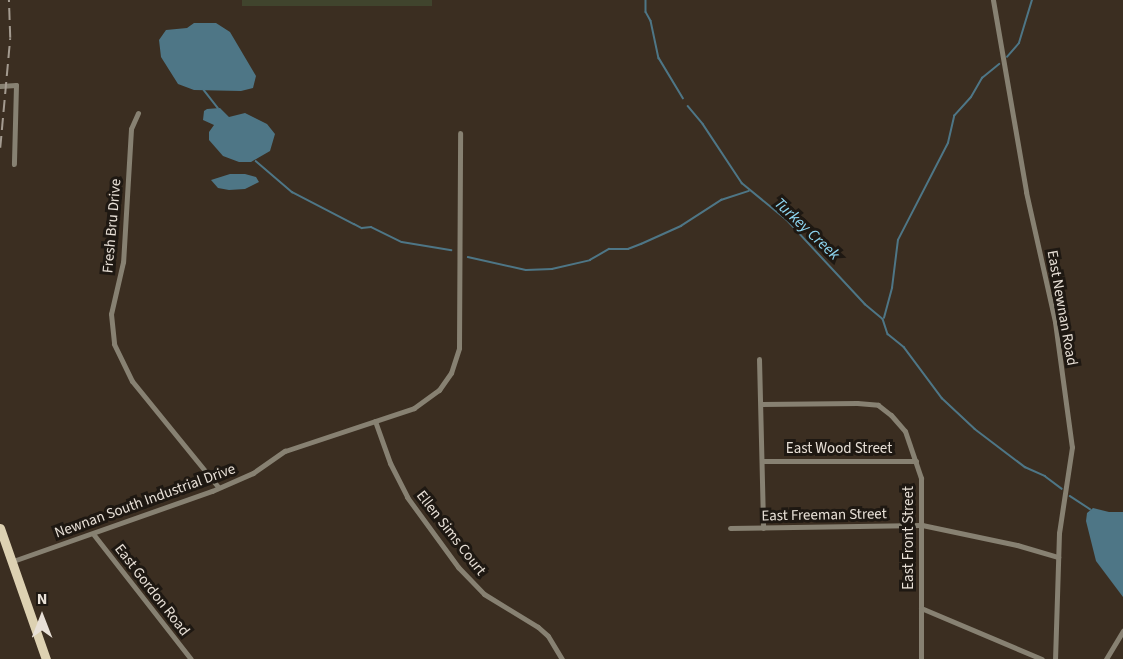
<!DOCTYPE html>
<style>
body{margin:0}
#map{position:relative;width:1123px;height:659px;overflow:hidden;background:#3b2e21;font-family:"Source Sans 3",sans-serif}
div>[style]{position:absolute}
.green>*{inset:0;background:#40442d;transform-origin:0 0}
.water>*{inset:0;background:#4e7686}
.stream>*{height:1.5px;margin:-0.75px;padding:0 0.75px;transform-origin:0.75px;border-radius:0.75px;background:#4e7686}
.street>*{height:5px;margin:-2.5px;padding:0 2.5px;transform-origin:2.5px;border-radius:2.5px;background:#878172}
.primary>*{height:9px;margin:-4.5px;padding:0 4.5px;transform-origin:4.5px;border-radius:4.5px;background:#ddd1b2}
.rail>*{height:1.5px;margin-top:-0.75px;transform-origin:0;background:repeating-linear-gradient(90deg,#a49b90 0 12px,transparent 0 18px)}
span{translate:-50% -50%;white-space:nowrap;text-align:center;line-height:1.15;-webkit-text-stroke:6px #1e1812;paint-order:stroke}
.street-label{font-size:15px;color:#e8e0d7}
.water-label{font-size:16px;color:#8ed6f1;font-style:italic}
.north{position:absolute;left:12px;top:587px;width:60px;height:60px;-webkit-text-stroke:4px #1e1812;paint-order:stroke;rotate:0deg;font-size:16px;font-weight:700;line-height:24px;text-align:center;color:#e8e0d7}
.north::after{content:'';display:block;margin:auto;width:21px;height:27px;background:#e8e0d7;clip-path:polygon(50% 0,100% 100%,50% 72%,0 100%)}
</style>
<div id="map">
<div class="green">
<i style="left:242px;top:0;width:190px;height:6px"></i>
</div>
<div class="water">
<i style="clip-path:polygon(194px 23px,216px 23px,230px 32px,256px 76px,253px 88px,241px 91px,194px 90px,178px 84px,161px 57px,159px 40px,166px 30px,187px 28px)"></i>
<i style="clip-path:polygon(220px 108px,229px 117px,245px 113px,267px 124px,275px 134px,270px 151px,251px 162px,239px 162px,223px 156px,209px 140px,209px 132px,214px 125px,203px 120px,204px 111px,207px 109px)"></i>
<i style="clip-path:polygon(230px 174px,245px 174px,256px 177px,259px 182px,245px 189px,229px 190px,218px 188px,211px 180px)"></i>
<i style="clip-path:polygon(1093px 508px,1109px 512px,1123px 512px,1123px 597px,1096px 561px,1086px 521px,1087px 513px)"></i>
</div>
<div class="stream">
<i style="left:646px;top:0;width:12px;rotate:90deg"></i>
<i style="left:646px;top:12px;width:10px;rotate:61deg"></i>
<i style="left:651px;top:21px;width:38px;rotate:78deg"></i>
<i style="left:659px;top:58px;width:47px;rotate:59deg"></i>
<i style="left:1007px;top:57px;width:18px;rotate:-49deg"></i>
<i style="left:1019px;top:43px;width:45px;rotate:-73.2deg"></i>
<i style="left:204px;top:90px;width:23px;rotate:52deg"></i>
<i style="left:688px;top:106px;width:23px;rotate:50deg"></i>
<i style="left:703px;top:124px;width:71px;rotate:56.5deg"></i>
<i style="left:742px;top:183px;width:58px;rotate:39.4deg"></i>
<i style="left:787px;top:220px;width:115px;rotate:47.1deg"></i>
<i style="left:865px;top:304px;width:23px;rotate:40deg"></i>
<i style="left:883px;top:319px;width:16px;rotate:72deg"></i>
<i style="left:888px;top:334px;width:21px;rotate:39deg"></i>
<i style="left:904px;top:347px;width:64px;rotate:53.3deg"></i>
<i style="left:942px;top:398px;width:45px;rotate:43.2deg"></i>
<i style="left:975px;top:429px;width:63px;rotate:37.2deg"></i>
<i style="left:1025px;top:467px;width:22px;rotate:24deg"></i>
<i style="left:1045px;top:476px;width:21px;rotate:37deg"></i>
<i style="left:256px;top:161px;width:48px;rotate:40.7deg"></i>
<i style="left:292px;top:192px;width:70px;rotate:27.3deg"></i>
<i style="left:354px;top:224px;width:9px;rotate:27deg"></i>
<i style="left:362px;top:228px;width:9px;rotate:-6deg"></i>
<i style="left:371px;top:227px;width:34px;rotate:26deg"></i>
<i style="left:402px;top:242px;width:50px;rotate:9.3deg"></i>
<i style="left:468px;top:257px;width:59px;rotate:12.6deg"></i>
<i style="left:526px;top:270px;width:26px;rotate:-2deg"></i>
<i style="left:552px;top:269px;width:39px;rotate:-13deg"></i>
<i style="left:590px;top:260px;width:22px;rotate:-30deg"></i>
<i style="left:609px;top:249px;width:19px"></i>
<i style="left:628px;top:249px;width:14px;rotate:-21deg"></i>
<i style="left:641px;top:244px;width:44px;rotate:-24.2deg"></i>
<i style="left:681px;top:226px;width:48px;rotate:-33deg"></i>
<i style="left:721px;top:200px;width:29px;rotate:-18deg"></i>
<i style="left:884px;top:318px;width:31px;rotate:-75deg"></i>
<i style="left:892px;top:288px;width:48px;rotate:-82.9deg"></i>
<i style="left:898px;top:240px;width:109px;rotate:-62.7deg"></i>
<i style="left:948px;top:143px;width:28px;rotate:-77deg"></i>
<i style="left:954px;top:116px;width:25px;rotate:-48deg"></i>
<i style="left:971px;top:97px;width:22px;rotate:-60deg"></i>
<i style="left:982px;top:78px;width:22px;rotate:-39deg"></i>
<i style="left:1070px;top:496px;width:24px;rotate:33deg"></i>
</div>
<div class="street">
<i style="left:993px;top:0;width:195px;rotate:80.2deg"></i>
<i style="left:1026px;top:192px;width:133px;rotate:77.4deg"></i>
<i style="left:1055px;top:322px;width:126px;rotate:82.3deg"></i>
<i style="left:1072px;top:447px;width:87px;rotate:98.6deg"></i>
<i style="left:1059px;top:533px;width:126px;rotate:91.8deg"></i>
<i style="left:0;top:86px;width:16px;rotate:-4deg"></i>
<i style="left:16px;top:85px;width:79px;rotate:91.5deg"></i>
<i style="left:138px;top:113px;width:17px;rotate:114deg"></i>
<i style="left:131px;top:129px;width:133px;rotate:93.4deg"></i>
<i style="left:123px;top:262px;width:53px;rotate:103deg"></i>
<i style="left:111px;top:314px;width:30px;rotate:84deg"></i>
<i style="left:114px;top:344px;width:41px;rotate:64.1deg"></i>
<i style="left:132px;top:381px;width:136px;rotate:50.9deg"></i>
<i style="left:759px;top:359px;width:169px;rotate:88.6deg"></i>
<i style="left:761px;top:404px;width:96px;rotate:-0.6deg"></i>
<i style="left:857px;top:403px;width:21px;rotate:5deg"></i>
<i style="left:878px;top:405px;width:16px;rotate:38deg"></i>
<i style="left:891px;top:415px;width:21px;rotate:49deg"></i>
<i style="left:905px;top:431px;width:50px;rotate:71.2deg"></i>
<i style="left:921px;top:478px;width:181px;rotate:90deg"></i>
<i style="left:375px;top:421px;width:45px;rotate:70.3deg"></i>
<i style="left:390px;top:463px;width:38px;rotate:63deg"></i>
<i style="left:407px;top:497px;width:87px;rotate:53.9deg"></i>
<i style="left:458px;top:567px;width:37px;rotate:46deg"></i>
<i style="left:484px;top:594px;width:63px;rotate:31.4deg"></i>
<i style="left:538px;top:627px;width:13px;rotate:42deg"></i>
<i style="left:548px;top:636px;width:27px;rotate:59deg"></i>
<i style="left:762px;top:461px;width:154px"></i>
<i style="left:730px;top:528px;width:192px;rotate:-0.9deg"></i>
<i style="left:922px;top:525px;width:97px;rotate:11.9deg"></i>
<i style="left:1017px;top:545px;width:43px;rotate:16.3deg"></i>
<i style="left:94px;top:535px;width:157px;rotate:52deg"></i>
<i style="left:13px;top:561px;width:211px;rotate:-19.4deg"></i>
<i style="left:212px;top:491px;width:45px;rotate:-23.7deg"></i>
<i style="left:253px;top:473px;width:39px;rotate:-35deg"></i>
<i style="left:285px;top:451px;width:136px;rotate:-18.4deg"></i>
<i style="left:414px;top:408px;width:31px;rotate:-36deg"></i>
<i style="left:439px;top:390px;width:21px;rotate:-55deg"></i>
<i style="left:451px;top:373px;width:26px;rotate:-72deg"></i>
<i style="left:459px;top:348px;width:215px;rotate:-89.7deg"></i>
<i style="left:921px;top:608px;width:131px;rotate:22.9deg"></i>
<i style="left:1106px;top:659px;width:33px;rotate:-59deg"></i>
</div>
<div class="primary">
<i style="left:0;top:528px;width:139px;rotate:70.7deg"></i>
</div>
<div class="rail">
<i style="left:0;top:148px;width:110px;rotate:-84.8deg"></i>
<i style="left:10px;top:38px;width:38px;rotate:-92deg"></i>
</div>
<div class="street-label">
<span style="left:112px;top:226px;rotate:-85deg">Fresh Bru Drive</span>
<span style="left:1062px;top:308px;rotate:80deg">East Newnan Road</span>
<span style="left:839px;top:449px">East Wood Street</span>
<span style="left:145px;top:501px;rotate:-20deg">Newnan South Industrial Drive</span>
<span style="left:824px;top:515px;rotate:-1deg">East Freeman Street</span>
<span style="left:451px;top:533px;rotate:52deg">Ellen Sims Court</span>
<span style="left:909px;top:538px;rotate:-90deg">East Front Street</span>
<span style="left:152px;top:590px;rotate:52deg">East Gordon Road</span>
</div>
<div class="water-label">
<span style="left:807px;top:229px;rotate:43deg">Turkey Creek</span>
</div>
<div class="north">N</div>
</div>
